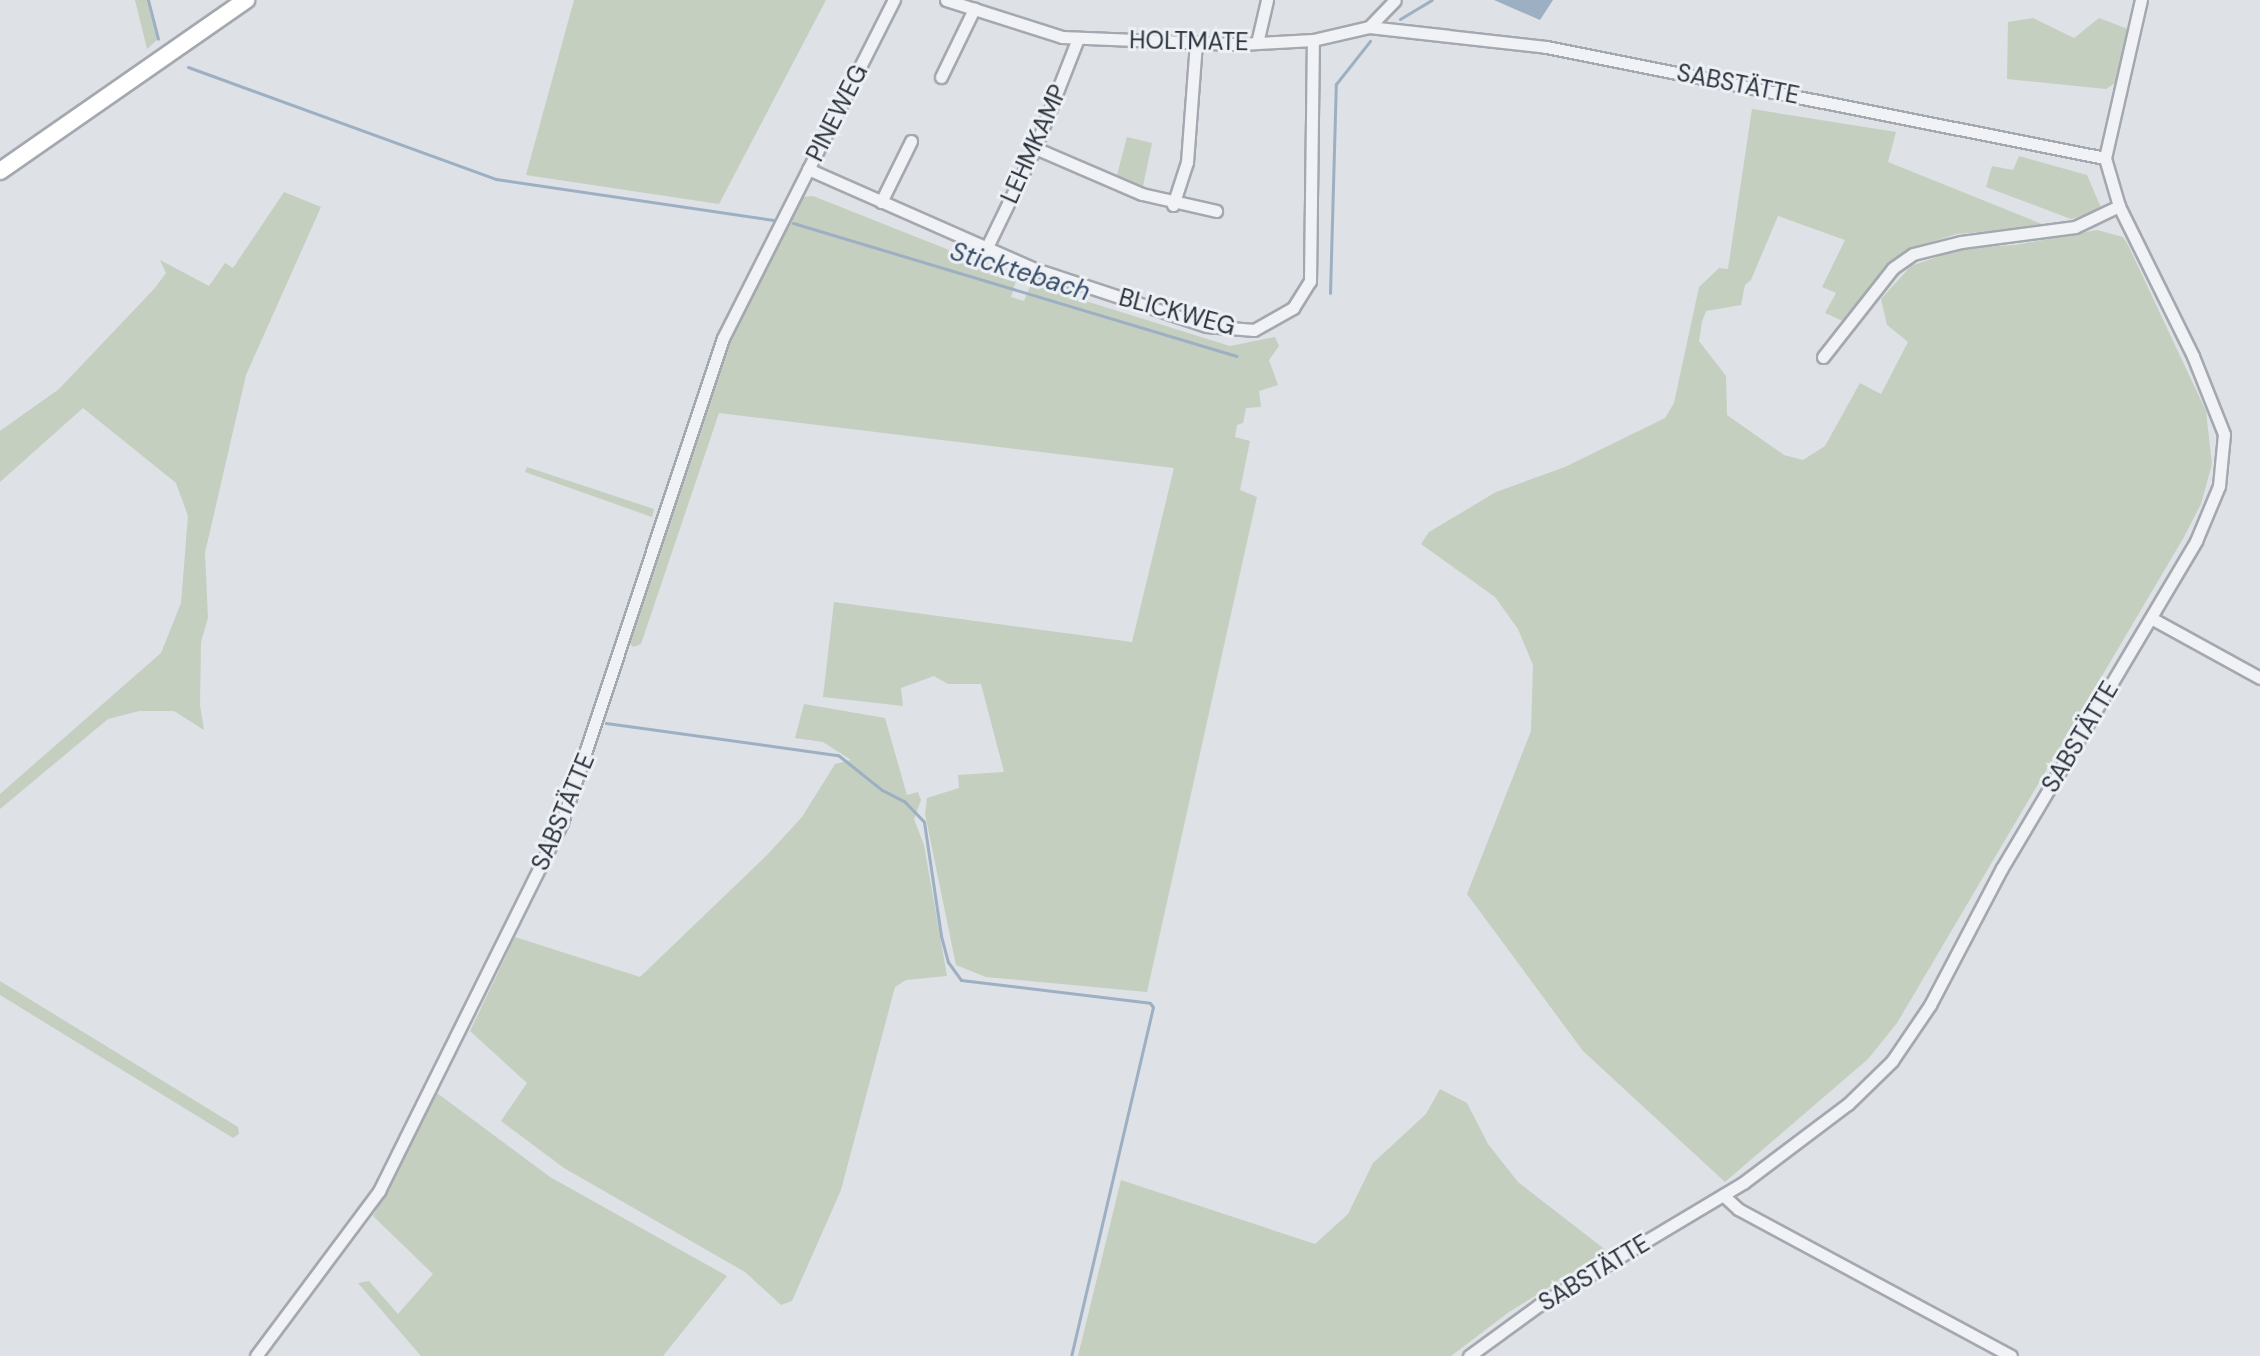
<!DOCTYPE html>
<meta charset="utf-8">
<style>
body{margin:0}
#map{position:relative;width:2260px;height:1356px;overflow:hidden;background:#dee1e6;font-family:"DM Sans",sans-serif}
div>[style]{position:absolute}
.green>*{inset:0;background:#c4cfc0}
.water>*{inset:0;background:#9dafc2}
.stream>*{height:3px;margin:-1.5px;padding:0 1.5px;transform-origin:1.5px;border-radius:1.5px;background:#9dafc2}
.roads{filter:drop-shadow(2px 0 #a4a8af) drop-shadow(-2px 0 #a4a8af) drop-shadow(0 2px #a4a8af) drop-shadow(0 -2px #a4a8af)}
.street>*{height:11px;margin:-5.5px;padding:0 5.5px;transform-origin:5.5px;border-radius:5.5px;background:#f1f2f5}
.secondary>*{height:16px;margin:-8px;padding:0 8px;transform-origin:8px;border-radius:8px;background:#fff}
span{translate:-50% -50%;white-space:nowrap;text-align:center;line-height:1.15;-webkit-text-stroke:6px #edf0f4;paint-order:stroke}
.street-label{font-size:24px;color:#29303b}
.water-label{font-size:26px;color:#384e6a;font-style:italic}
</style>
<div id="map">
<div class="green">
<i style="clip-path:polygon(135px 0,148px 0,158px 39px,147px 49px)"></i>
<i style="clip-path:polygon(574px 0,826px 0,719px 204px,526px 175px)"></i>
<i style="clip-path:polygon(2033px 18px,2074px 38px,2099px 18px,2128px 29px,2115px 83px,2106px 89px,2007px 79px,2008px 22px)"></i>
<i style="clip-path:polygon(1752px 109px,1896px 132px,1888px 162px,2047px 226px,1957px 234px,1908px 249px,1843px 321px,1825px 313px,1836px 293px,1822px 287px,1845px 240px,1778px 216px,1751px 280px,1745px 285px,1741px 305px,1706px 311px,1702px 322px,1699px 341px,1726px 376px,1727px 415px,1784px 455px,1803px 460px,1825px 446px,1860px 383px,1881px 394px,1908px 342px,1887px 325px,1881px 299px,1911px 266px,1963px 248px,2015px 245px,2097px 230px,2123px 237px,2128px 245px,2206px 411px,2212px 464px,2201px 504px,2184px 537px,1897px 1023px,1868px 1059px,1725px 1182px,1583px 1051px,1467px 894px,1531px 731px,1533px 665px,1518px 629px,1495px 597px,1421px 544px,1429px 532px,1496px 492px,1565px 467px,1665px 418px,1674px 403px,1699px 287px,1719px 268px,1728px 269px)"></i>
<i style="clip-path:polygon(1127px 137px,1152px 143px,1143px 186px,1117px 175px)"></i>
<i style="clip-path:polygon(2019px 156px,2087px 175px,2102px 210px,2071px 219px,1986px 187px,1992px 166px,2013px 170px)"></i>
<i style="clip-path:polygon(284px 192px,321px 207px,246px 375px,205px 553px,208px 618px,201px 642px,200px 705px,204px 730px,174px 711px,139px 711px,108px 719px,0 809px,0 794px,161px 653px,181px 603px,188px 516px,176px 483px,83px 408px,0 482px,0 431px,59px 389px,154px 289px,166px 273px,160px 260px,209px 286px,225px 263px,233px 268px)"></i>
<i style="clip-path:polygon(813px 196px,1017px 277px,1011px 297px,1024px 301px,1031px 284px,1230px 346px,1275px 337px,1279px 346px,1269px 360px,1278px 385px,1259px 391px,1261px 407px,1246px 408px,1243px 423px,1237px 425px,1235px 437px,1250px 441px,1240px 490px,1257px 497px,1147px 992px,986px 977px,956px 965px,925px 814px,927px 798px,959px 788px,958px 775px,1004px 772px,981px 684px,948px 684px,934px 676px,901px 688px,903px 706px,823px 697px,834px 602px,1132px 642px,1174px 468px,719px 413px,641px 644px,633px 647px,629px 642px,730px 337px,803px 197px)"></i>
<i style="clip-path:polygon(527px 467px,654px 509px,652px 517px,525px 472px)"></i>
<i style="clip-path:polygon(804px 704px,885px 718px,907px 795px,918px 792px,921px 800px,914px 819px,924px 845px,947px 976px,906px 980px,895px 987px,841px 1190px,792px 1301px,781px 1305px,745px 1272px,564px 1168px,501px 1121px,527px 1083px,470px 1031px,515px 937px,640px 977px,767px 855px,802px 817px,835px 764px,851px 760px,823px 742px,795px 738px)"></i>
<i style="clip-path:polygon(0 981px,238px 1127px,239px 1134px,233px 1138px,0 995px)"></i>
<i style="clip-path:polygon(1440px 1089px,1467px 1103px,1488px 1144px,1518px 1182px,1607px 1251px,1509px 1312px,1451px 1356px,1078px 1356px,1121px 1180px,1315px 1244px,1348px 1214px,1373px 1163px,1426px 1114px)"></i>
<i style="clip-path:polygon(437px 1093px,550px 1177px,727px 1276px,663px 1356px,421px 1356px,358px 1283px,369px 1281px,398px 1314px,433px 1274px,373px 1216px)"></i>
</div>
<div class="water">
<i style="clip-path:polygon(1494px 0,1553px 0,1540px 20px)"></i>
</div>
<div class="stream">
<i style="left:148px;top:0;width:40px;rotate:75.6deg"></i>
<i style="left:1400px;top:19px;width:37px;rotate:-31deg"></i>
<i style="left:188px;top:67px;width:328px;rotate:20deg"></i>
<i style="left:496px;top:179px;width:282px;rotate:8.4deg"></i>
<i style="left:793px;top:223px;width:463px;rotate:16.7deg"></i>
<i style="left:1330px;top:293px;width:209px;rotate:-88.4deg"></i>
<i style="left:1336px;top:84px;width:55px;rotate:-51.7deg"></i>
<i style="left:606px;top:723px;width:234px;rotate:7.9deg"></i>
<i style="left:838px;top:755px;width:56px;rotate:38.5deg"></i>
<i style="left:882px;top:790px;width:25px;rotate:27deg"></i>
<i style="left:904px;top:801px;width:29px;rotate:46deg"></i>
<i style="left:924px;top:822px;width:115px;rotate:81.5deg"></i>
<i style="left:941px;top:936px;width:27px;rotate:75deg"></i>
<i style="left:948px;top:962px;width:22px;rotate:54deg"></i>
<i style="left:961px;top:980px;width:190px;rotate:6.9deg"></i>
<i style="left:1150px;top:1003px;width:5px;rotate:53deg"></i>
<i style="left:1153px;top:1007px;width:359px;rotate:103.2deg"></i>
</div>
<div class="roads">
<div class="street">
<i style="left:946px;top:0;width:122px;rotate:17.7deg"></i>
<i style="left:1062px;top:37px;width:178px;rotate:2.3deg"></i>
<i style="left:1240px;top:44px;width:73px;rotate:-3.1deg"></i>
<i style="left:1313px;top:40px;width:57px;rotate:-13.1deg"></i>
<i style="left:1369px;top:27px;width:37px;rotate:-46deg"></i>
<i style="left:1369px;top:27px;width:178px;rotate:6.4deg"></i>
<i style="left:1546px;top:47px;width:570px;rotate:11.23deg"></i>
<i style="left:1257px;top:43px;width:44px;rotate:-76.9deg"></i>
<i style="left:941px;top:77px;width:76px;rotate:-64.1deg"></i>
<i style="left:1035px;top:148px;width:116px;rotate:23.3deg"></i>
<i style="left:1142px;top:194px;width:76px;rotate:12.9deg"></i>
<i style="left:808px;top:169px;width:248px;rotate:23.8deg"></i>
<i style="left:1035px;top:269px;width:180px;rotate:18.4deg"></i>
<i style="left:1206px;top:326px;width:48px;rotate:4.8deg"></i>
<i style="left:1254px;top:330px;width:45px;rotate:-29.4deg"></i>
<i style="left:1293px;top:308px;width:32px;rotate:-58deg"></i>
<i style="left:1310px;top:281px;width:241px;rotate:-89.3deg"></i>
<i style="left:881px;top:202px;width:68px;rotate:-63.8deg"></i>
<i style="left:1173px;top:205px;width:45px;rotate:-72deg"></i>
<i style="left:1187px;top:162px;width:120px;rotate:-85.7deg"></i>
<i style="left:986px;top:249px;width:112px;rotate:-64.1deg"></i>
<i style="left:1035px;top:148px;width:118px;rotate:-68.6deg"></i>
<i style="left:1823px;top:357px;width:113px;rotate:-51.8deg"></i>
<i style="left:1893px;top:268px;width:24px;rotate:-35deg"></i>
<i style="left:1913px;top:254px;width:49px;rotate:-14deg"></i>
<i style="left:1961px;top:242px;width:115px;rotate:-7.5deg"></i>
<i style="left:2075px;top:227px;width:49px;rotate:-25.5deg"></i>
<i style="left:2151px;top:618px;width:124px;rotate:28.8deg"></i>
<i style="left:1723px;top:1195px;width:21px;rotate:43deg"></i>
<i style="left:1738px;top:1209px;width:310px;rotate:28.3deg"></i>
<i style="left:256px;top:1356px;width:206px;rotate:-53.3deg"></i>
<i style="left:379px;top:1191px;width:412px;rotate:-63.6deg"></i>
<i style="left:562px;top:822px;width:510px;rotate:-71.6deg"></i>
<i style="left:723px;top:338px;width:379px;rotate:-63.2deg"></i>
<i style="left:1469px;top:1356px;width:87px;rotate:-36.1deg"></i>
<i style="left:1539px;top:1305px;width:238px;rotate:-30.9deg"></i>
<i style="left:1743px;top:1183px;width:131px;rotate:-37deg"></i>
<i style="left:1848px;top:1104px;width:62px;rotate:-44.3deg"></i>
<i style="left:1892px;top:1061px;width:68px;rotate:-55.8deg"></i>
<i style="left:1930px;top:1005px;width:155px;rotate:-62.3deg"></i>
<i style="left:2002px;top:868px;width:380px;rotate:-59.3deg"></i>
<i style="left:2196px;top:541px;width:60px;rotate:-67.3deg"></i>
<i style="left:2219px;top:486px;width:52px;rotate:-84.5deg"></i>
<i style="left:2224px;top:434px;width:84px;rotate:-111.7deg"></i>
<i style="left:2193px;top:356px;width:167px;rotate:-116.3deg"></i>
<i style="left:2119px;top:206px;width:50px;rotate:-106.3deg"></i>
<i style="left:2105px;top:158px;width:162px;rotate:-77.2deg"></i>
</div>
<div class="secondary">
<i style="left:0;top:171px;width:300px;rotate:-34.8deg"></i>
</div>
</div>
<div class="street-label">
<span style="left:1189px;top:41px;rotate:1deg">HOLTMATE</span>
<span style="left:1738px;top:84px;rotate:11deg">SABSTÄTTE</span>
<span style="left:837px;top:113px;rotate:-63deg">PINEWEG</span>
<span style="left:1034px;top:144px;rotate:-66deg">LEHMKAMP</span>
<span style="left:1177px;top:312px;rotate:15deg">BLICKWEG</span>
<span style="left:2080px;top:737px;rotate:-59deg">SABSTÄTTE</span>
<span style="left:563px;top:812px;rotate:-67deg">SABSTÄTTE</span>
<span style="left:1594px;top:1273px;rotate:-31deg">SABSTÄTTE</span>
</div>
<div class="water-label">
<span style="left:1020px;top:272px;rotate:17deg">Sticktebach</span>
</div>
</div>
